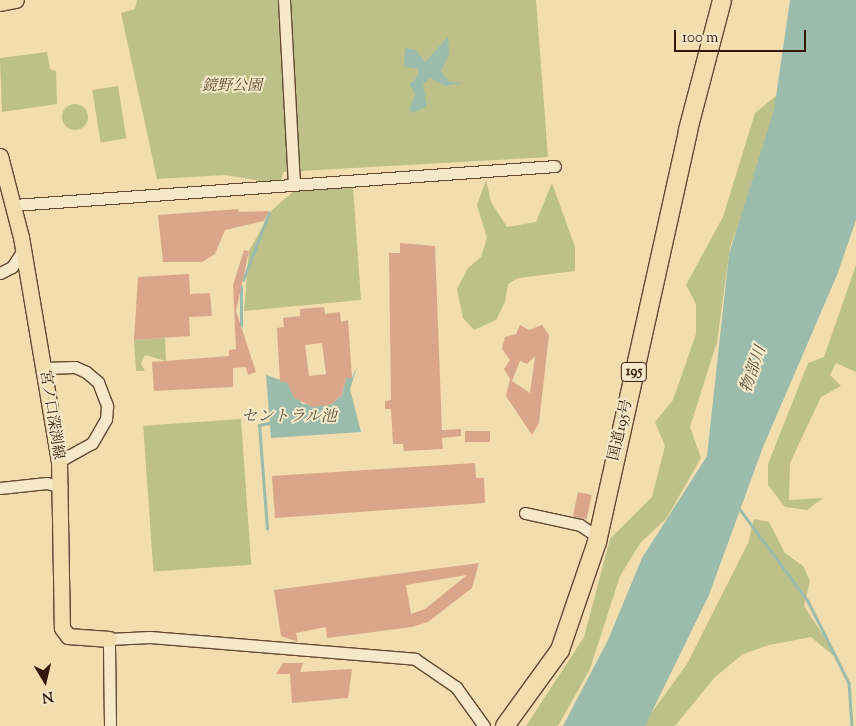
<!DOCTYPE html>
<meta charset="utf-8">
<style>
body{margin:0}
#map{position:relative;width:856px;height:726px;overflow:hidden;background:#f1ddae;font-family:"Sorts Mill Goudy","Noto Serif JP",serif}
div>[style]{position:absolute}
.green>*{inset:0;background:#bdc088;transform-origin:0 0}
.round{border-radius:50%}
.water>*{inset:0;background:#9bbcab}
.stream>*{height:2.5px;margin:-1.25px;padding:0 1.25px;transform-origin:1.25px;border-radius:1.25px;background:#9bbcab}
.building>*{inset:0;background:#daa68b;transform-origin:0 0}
.roads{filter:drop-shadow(1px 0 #644832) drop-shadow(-1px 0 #644832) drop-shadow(0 1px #644832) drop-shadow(0 -1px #644832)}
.minor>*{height:11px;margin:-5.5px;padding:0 5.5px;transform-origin:5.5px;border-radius:5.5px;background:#f6e9ca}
.major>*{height:15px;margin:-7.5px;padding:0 7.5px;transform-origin:7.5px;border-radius:7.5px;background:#f1ddae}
.highway>*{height:18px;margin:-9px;padding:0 9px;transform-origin:9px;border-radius:9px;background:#f1ddae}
span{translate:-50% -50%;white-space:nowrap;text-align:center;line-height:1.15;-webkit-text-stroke:4px #f6e9ca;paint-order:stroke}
.shield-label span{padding:1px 4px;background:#f6e9ca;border:1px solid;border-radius:4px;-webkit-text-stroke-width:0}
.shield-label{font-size:14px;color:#351709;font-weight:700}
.park-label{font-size:15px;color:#5e4a2f;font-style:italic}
.street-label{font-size:15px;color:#351709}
.water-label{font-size:16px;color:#595142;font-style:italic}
.north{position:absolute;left:20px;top:656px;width:50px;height:50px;-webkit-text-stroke:4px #f6e9ca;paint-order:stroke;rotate:171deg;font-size:14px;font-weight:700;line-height:20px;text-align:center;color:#351709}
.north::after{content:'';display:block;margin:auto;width:18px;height:22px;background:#351709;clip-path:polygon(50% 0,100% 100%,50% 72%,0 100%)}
.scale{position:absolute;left:674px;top:30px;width:132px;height:22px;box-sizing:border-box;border:2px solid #351709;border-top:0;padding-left:6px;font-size:15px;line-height:18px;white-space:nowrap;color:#351709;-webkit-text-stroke:4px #f6e9ca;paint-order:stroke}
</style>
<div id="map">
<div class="green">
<i style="clip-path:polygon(137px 0,536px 0,548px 157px,283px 172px,280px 184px,225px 175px,157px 179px,121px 13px,135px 9px)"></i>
<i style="clip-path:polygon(47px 52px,50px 69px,56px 71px,57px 104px,2px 112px,0 58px)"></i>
<i style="left:118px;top:86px;width:53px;height:26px;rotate:81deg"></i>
<i style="clip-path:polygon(777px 95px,777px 120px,730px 247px,717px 342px,690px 427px,701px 458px,666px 519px,641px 542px,620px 576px,590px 669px,558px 726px,526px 726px,584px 637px,610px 539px,652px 497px,665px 446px,655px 422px,673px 400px,696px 334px,696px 304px,686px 285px,723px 217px,755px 113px)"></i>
<i class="round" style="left:62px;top:104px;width:26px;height:26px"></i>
<i style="clip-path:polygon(486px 180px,491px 202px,507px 227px,536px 222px,552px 183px,575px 247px,575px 271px,518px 278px,508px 284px,505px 302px,496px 320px,474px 330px,463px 318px,457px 289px,468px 268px,481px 257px,487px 238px,477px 205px)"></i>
<i style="clip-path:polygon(353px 187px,361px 300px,244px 311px,249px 251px,272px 210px,295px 190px)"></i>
<i style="clip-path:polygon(856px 265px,856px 372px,836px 363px,830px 375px,841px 386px,821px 397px,790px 463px,789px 500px,823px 498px,807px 510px,785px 507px,768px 485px,768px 464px,808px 363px,824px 357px)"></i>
<i style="clip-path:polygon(165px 338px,166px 361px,145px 355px,141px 364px,145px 371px,136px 371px,134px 340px)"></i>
<i style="left:241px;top:419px;width:146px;height:98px;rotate:86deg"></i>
<i style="clip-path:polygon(754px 519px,769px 522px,785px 553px,803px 566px,810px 581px,804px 606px,840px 661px,811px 637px,769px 645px,743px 654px,715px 677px,675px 726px,642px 726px,687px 664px,748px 543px)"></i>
</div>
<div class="water">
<i style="clip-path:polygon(790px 0,856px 0,856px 220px,837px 275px,763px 447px,709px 595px,645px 726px,563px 726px,608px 640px,642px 558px,707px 456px,729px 254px,774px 110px)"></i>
<i style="clip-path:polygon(448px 37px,449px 54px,441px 71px,449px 82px,463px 83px,445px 86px,430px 78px,423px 84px,427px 106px,413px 113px,409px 110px,415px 94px,410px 84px,418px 76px,418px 69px,404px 67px,405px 48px,416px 50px,425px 62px)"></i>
<i style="clip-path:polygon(357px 367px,350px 389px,361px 432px,271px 438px,266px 375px,287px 382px,302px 404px,330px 405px,342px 395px,346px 378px,352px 378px)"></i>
</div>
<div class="stream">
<i style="left:243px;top:280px;width:72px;rotate:-68.8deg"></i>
<i style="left:241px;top:326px;width:39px;rotate:-90deg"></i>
<i style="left:739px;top:508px;width:116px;rotate:53.4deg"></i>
<i style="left:808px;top:601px;width:92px;rotate:63.4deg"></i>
<i style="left:849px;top:683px;width:43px;rotate:86deg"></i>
<i style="left:267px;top:529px;width:104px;rotate:-94.4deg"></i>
<i style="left:259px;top:425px;width:10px;rotate:-11deg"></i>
</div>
<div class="building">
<i style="clip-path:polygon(238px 209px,239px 212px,269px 211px,264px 221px,225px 230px,215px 254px,202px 262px,163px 262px,158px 215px)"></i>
<i style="clip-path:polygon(400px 243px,435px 246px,442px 430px,461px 429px,461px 436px,442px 438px,443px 449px,404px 451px,403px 444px,393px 444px,391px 409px,385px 409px,385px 401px,391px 400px,389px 253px,400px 253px)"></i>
<i style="clip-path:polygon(244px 250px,249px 251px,236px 311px,256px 372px,248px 375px,246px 367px,233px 368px,233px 387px,154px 391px,152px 362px,229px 356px,229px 350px,236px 349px,233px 285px)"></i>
<i style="clip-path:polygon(189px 274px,190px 294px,210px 293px,212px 316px,189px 317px,190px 336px,134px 340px,138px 277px)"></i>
<i style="clip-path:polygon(evenodd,324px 307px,325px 314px,340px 312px,341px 322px,348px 320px,352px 378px,346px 378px,342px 395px,330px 405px,313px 407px,294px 398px,287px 382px,280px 382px,277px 328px,284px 327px,283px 318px,300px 316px,300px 309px,324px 307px,322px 343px,326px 374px,309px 376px,305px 345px,322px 343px)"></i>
<i style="clip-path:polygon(evenodd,520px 325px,529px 330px,542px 325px,549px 335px,539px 423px,532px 435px,506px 396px,510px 379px,504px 369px,510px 360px,502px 349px,505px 337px,516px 334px,520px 325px,535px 356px,530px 393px,512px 381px,520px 361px,527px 364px,535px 356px)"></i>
<i style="left:490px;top:431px;width:11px;height:25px;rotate:90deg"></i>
<i style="clip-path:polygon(475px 463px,476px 478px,484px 478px,485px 503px,275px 518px,272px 476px)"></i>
<i style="left:578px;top:492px;width:14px;height:25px;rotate:12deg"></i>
<i style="clip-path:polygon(evenodd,479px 563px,472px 588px,428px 622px,412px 627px,327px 638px,326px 627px,296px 633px,298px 642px,281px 636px,274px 590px,479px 563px,467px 575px,425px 609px,411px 614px,406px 585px,467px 575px)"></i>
<i style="clip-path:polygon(283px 663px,303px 663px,300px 672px,352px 669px,348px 698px,292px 703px,290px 674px,276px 674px)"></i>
</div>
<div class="roads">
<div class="minor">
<i style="left:284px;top:0;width:185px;rotate:86.9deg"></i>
<i style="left:14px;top:205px;width:542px;rotate:-4.12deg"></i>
<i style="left:0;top:273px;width:13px;rotate:-27deg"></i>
<i style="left:12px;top:267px;width:20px;rotate:-57deg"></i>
<i style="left:44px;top:368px;width:31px;rotate:-2deg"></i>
<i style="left:75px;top:367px;width:12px;rotate:24deg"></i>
<i style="left:86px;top:372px;width:16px;rotate:40deg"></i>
<i style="left:98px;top:382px;width:26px;rotate:69deg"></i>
<i style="left:107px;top:406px;width:13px;rotate:94deg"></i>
<i style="left:106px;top:419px;width:28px;rotate:120deg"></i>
<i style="left:92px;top:443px;width:38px;rotate:151deg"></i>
<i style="left:0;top:488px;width:47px;rotate:-6.1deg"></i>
<i style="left:47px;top:483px;width:15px;rotate:16deg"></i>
<i style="left:525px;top:513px;width:56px;rotate:12.3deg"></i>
<i style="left:580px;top:525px;width:22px;rotate:34deg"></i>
<i style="left:110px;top:726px;width:87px;rotate:-90.7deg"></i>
<i style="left:109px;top:639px;width:41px;rotate:-2.8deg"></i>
<i style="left:150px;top:637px;width:266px;rotate:4.7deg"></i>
<i style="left:415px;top:659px;width:50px;rotate:34.3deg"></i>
<i style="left:456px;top:687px;width:48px;rotate:54.3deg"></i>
</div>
<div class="major">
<i style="left:0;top:3px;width:16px;rotate:-11deg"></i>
<i style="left:0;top:156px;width:84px;rotate:75.5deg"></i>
<i style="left:21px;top:237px;width:227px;rotate:80.4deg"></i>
<i style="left:59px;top:461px;width:167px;rotate:89deg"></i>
<i style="left:62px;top:628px;width:10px;rotate:53deg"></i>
<i style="left:68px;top:636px;width:41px;rotate:4.2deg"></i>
</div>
<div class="highway">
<i style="left:505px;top:726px;width:94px;rotate:-54.1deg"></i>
<i style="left:560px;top:650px;width:114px;rotate:-71.1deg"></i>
<i style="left:597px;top:542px;width:422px;rotate:-77.5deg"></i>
<i style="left:688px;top:130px;width:134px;rotate:-75.3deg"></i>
</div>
</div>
<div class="shield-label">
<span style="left:634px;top:372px">195</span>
</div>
<div class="park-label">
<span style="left:232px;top:87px">鏡野公園</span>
</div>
<div class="street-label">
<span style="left:51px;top:415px;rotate:81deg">宮ノ口深渕線</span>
<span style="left:621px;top:430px;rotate:-77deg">国道195号</span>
</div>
<div class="water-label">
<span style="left:755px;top:370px;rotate:-71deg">物部川</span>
<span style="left:289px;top:418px">セントラル池</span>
</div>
<div class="north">N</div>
<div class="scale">100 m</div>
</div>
